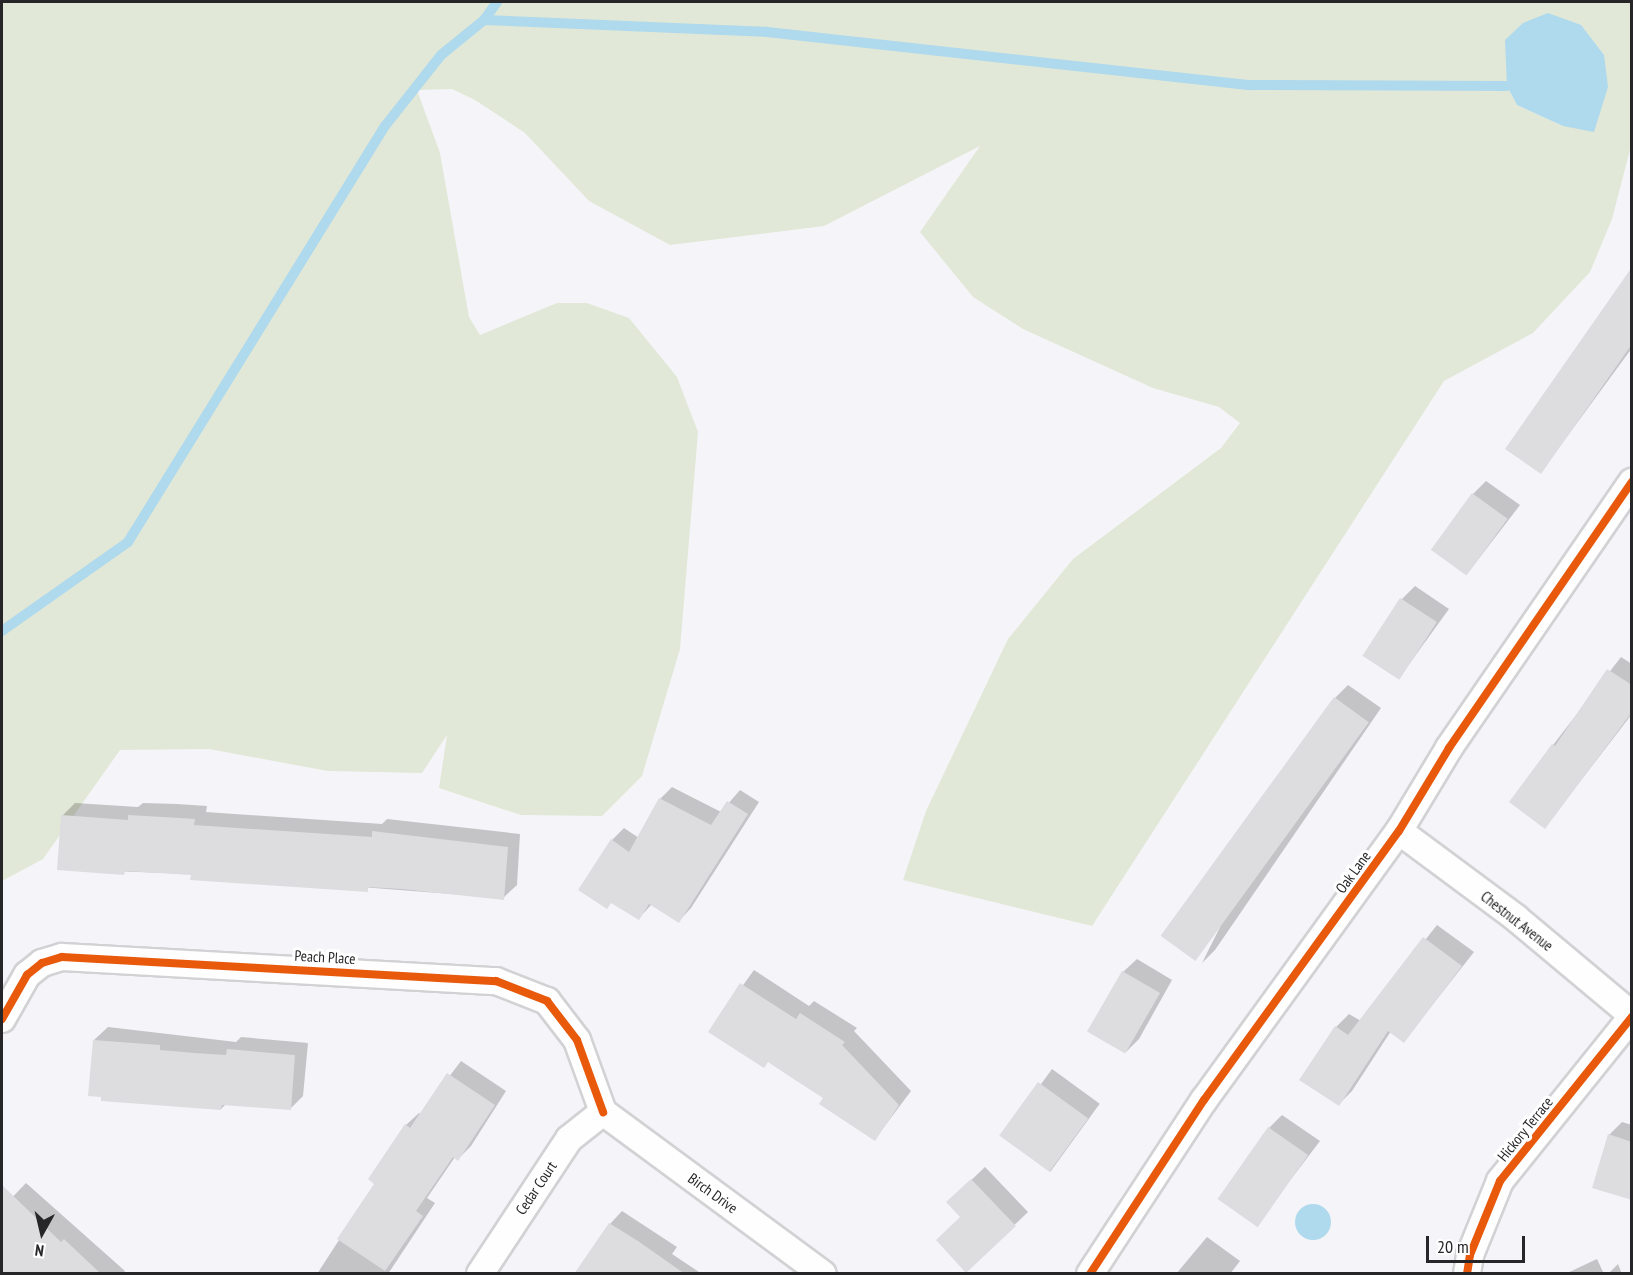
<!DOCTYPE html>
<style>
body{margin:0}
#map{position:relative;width:1633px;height:1275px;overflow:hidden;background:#f5f5f9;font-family:"PT Sans Narrow",sans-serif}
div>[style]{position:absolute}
.green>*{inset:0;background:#e1e8d7}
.water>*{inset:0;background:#afd9ed}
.round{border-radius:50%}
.shadow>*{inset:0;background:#0003;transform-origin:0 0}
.stream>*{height:10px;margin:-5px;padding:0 5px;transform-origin:5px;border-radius:5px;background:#afd9ed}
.building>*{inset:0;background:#dddde0;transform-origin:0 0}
.roads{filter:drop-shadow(2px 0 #d2d2d5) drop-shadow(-2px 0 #d2d2d5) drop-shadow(0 2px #d2d2d5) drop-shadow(0 -2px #d2d2d5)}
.street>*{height:26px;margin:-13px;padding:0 13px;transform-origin:13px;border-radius:13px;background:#fefefe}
.cycleway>*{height:8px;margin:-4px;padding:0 4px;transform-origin:4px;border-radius:4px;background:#e8590c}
span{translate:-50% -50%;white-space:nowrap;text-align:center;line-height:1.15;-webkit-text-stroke:6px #fff;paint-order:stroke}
.street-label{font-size:15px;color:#262629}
.frame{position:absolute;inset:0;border:3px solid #262629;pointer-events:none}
.north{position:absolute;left:12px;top:1203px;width:60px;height:60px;-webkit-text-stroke:4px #fff;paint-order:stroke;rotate:188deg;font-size:16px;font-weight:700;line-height:24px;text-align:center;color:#262629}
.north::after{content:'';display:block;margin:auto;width:21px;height:27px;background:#262629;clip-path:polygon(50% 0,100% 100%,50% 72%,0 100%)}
.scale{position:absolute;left:1426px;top:1236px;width:99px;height:27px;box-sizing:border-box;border:3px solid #262629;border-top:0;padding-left:8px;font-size:18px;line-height:21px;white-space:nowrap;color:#262629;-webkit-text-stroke:4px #fff;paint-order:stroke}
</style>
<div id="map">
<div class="green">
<i style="clip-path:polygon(evenodd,2px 2px,1631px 2px,1631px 146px,1612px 219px,1590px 272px,1533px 333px,1444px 381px,1092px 926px,903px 880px,926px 811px,1008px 639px,1073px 559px,1221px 448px,1240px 423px,1219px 407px,1153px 388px,1023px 329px,973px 297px,920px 232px,980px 146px,824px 226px,670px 245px,589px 201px,525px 133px,475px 100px,452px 89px,417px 90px,440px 153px,469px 317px,480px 335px,557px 303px,587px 303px,629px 318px,677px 377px,698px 432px,680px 649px,642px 776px,602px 816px,521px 815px,439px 788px,447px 735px,422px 773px,328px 771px,209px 749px,120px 750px,43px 859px,2px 881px,2px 2px,1507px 86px,1563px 126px,1517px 105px,1507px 86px)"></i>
</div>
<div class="water">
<i style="clip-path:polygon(1548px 13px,1581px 25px,1604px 55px,1608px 87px,1594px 132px,1563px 126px,1517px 105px,1507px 86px,1505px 40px,1523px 23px)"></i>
<i class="round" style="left:1295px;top:1204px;width:36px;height:36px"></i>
</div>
<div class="shadow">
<i style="clip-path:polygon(1632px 269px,1632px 348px,1541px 472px)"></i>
<i style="clip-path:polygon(1486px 481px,1520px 505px,1467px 574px,1473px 494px)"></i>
<i style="clip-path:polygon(1415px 586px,1449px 609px,1399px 678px,1402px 599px)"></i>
<i style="clip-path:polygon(1621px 657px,1632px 664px,1632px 714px,1545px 827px,1553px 745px)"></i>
<i style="clip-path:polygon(1348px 685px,1381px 708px,1215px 950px,1202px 963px,1335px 698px)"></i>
<i style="clip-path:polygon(672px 787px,721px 812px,740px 790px,759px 802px,691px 908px,679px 921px,652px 904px,639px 918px,612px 840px,624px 828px,639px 838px,660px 799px)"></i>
<i style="clip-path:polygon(75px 803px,138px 807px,143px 803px,177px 804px,207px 806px,206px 812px,382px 824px,387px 819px,520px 834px,517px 885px,503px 898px,192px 874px,58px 869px,62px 816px)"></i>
<i style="clip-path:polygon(1437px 925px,1474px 952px,1404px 1041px,1391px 1031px,1352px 1091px,1339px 1104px,1336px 1027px,1349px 1014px,1361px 1021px)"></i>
<i style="clip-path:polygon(1137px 959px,1172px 980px,1139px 1039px,1126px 1052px,1123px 972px)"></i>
<i style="clip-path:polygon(754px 970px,809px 1006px,814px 1001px,857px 1028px,854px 1031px,911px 1091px,875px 1139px,825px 1098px,769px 1061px,710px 1031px)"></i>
<i style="clip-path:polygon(108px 1027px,236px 1042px,241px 1037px,308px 1043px,303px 1096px,290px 1109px,226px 1104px,221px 1109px,94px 1040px)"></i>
<i style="clip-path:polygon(461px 1061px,506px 1091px,471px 1146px,458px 1159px,455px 1157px,427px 1198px,435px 1203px,388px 1274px,317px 1274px,376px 1183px,406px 1125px,419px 1113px,421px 1114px)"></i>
<i style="left:1052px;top:1069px;width:59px;height:84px;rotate:36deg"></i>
<i style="clip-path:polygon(1282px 1115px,1320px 1141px,1257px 1224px,1269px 1128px)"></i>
<i style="clip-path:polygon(1622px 1122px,1632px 1125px,1632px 1198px,1609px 1135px)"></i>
<i style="clip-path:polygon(985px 1167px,1028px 1212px,966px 1271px,962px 1189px)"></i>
<i style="clip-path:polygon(26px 1183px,125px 1271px,123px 1274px,16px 1274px,2px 1260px,2px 1208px)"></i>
<i style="clip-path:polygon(622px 1211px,677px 1247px,672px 1254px,702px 1274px,579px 1274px,610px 1224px)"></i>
<i style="clip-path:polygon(1207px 1237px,1240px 1261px,1230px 1274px,1176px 1274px)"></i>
<i style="clip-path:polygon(1597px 1259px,1604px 1274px,1565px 1274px)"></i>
<i style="clip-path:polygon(1618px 1264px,1622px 1274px,1608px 1274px)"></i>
</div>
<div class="stream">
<i style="left:484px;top:20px;width:283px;rotate:2.4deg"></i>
<i style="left:767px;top:32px;width:486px;rotate:6.3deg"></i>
<i style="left:1250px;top:85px;width:257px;rotate:0.2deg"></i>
<i style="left:2px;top:631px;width:154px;rotate:-35.2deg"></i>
<i style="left:128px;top:542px;width:489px;rotate:-58.3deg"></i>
<i style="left:385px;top:126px;width:90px;rotate:-51.7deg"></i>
<i style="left:441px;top:55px;width:55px;rotate:-39.1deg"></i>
<i style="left:484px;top:20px;width:22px;rotate:-54deg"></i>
</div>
<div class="building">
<i style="clip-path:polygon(1632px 267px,1632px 344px,1541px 474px,1505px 449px)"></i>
<i style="left:1472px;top:493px;width:44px;height:70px;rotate:36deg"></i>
<i style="left:1400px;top:598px;width:44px;height:69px;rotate:33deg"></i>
<i style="clip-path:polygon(1607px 669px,1632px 685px,1632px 712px,1545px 829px,1509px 802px,1552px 744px,1555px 746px)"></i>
<i style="left:1334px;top:697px;width:43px;height:295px;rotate:36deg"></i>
<i style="clip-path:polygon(659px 798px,711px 825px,727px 801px,748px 814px,679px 923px,649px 904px,639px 920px,611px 903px,607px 909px,578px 890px,611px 839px,629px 852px)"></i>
<i style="clip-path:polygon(61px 815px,128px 820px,128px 815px,163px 817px,195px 819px,194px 825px,372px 837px,372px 831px,508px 847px,504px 900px,402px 889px,368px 887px,368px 892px,190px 880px,191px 875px,159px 873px,125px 871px,124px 875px,57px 870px)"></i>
<i style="clip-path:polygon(1423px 937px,1462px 966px,1404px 1043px,1388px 1031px,1339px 1106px,1299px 1080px,1335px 1026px,1348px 1035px)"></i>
<i style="left:1122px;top:971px;width:44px;height:70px;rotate:30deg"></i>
<i style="clip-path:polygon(740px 983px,796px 1019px,800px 1013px,845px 1042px,842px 1045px,899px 1105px,875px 1141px,819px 1104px,823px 1098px,795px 1080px,768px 1062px,764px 1068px,708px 1032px)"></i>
<i style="clip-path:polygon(93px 1040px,160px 1045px,160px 1050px,194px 1053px,226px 1055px,227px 1049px,295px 1055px,291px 1110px,222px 1105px,221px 1110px,101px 1101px,101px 1097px,88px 1096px)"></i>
<i style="clip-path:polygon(447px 1073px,495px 1105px,458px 1161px,453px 1157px,416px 1211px,423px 1216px,385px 1271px,337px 1239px,374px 1184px,368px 1179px,405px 1124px,410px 1128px)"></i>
<i style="left:1038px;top:1082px;width:62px;height:66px;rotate:36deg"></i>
<i style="left:1268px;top:1127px;width:49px;height:88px;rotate:35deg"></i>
<i style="clip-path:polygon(1608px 1134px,1632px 1142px,1632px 1200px,1592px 1188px)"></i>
<i style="clip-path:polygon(971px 1179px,1016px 1226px,966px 1273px,936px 1240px,960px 1217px,946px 1202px)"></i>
<i style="clip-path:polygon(2px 1185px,61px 1242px,64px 1239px,101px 1274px,2px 1274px)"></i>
<i style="clip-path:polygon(609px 1223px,638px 1241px,685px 1274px,574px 1274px)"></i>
</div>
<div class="roads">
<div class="street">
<i style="left:1399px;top:831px;width:146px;rotate:36.6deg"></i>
<i style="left:1516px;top:918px;width:151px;rotate:39.9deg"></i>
<i style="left:2px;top:1019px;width:51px;rotate:-60.4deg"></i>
<i style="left:27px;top:975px;width:19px;rotate:-39deg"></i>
<i style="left:42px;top:963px;width:21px;rotate:-17deg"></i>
<i style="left:62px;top:957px;width:435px;rotate:3.2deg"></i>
<i style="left:496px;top:981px;width:55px;rotate:21.4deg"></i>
<i style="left:547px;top:1001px;width:49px;rotate:52.4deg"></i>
<i style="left:577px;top:1040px;width:77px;rotate:70.1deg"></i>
<i style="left:603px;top:1112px;width:273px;rotate:36.4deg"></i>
<i style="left:480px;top:1274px;width:162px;rotate:-56.6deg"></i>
<i style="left:569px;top:1139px;width:43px;rotate:-38.5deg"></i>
<i style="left:1090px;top:1274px;width:208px;rotate:-56.8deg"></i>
<i style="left:1204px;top:1100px;width:332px;rotate:-54.1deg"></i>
<i style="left:1399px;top:831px;width:97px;rotate:-58.9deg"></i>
<i style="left:1449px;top:748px;width:323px;rotate:-55.5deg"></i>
<i style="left:1467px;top:1274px;width:19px;rotate:-81deg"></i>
<i style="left:1470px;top:1255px;width:80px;rotate:-67.9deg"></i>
<i style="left:1500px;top:1181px;width:211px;rotate:-51.2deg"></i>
</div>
</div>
<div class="cycleway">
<i style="left:2px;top:1019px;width:51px;rotate:-60.4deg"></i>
<i style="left:27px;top:975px;width:19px;rotate:-39deg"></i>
<i style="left:42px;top:963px;width:21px;rotate:-17deg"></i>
<i style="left:62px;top:957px;width:435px;rotate:3.2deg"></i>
<i style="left:496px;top:981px;width:55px;rotate:21.4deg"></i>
<i style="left:547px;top:1001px;width:49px;rotate:52.4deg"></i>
<i style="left:577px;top:1040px;width:77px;rotate:70.1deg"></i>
<i style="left:1090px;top:1274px;width:208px;rotate:-56.8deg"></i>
<i style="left:1204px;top:1100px;width:332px;rotate:-54.1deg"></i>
<i style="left:1399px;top:831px;width:97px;rotate:-58.9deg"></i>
<i style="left:1449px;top:748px;width:323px;rotate:-55.5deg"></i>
<i style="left:1467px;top:1274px;width:19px;rotate:-81deg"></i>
<i style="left:1470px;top:1255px;width:80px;rotate:-67.9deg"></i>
<i style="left:1500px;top:1181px;width:211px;rotate:-51.2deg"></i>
</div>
<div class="street-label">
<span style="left:1353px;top:872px;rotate:-54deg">Oak Lane</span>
<span style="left:1517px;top:921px;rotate:38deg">Chestnut Avenue</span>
<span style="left:325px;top:957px;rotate:3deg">Peach Place</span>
<span style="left:1525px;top:1129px;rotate:-51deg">Hickory Terrace</span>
<span style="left:536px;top:1188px;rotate:-56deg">Cedar Court</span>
<span style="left:713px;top:1193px;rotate:36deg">Birch Drive</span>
</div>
<div class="frame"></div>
<div class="north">N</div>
<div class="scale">20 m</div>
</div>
